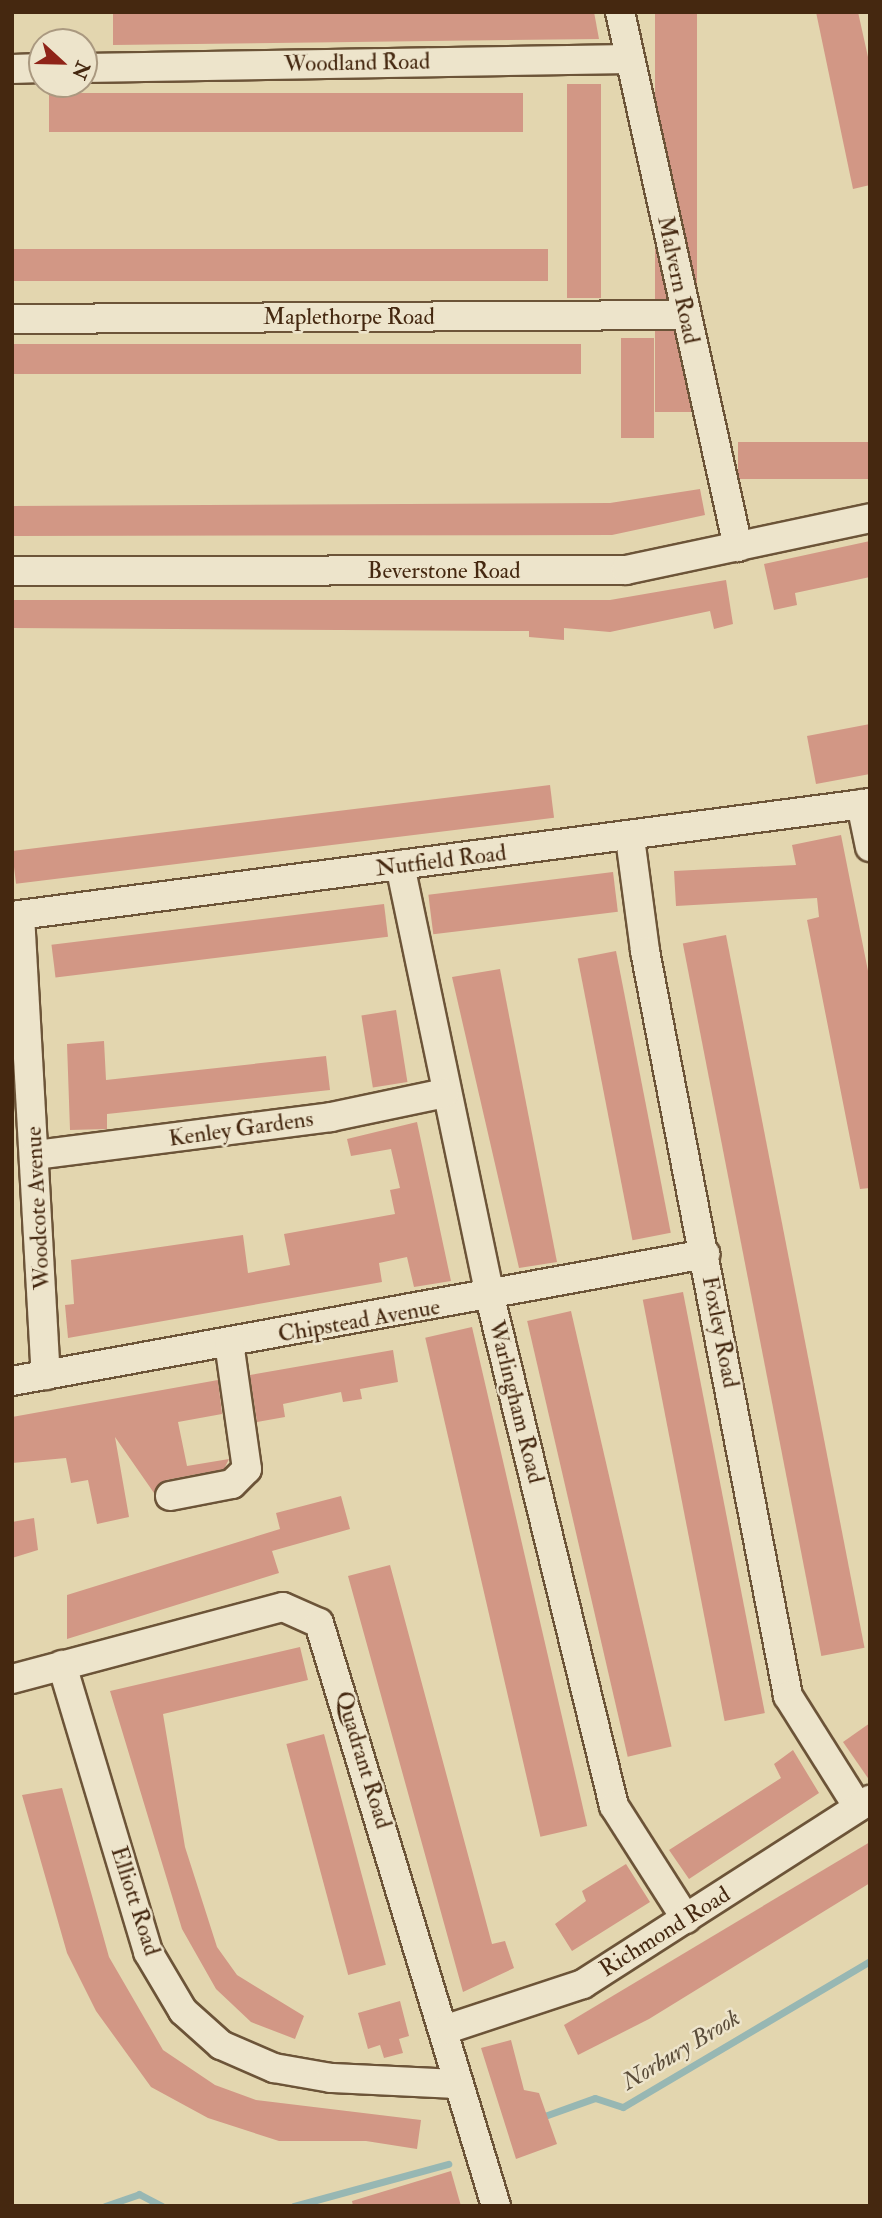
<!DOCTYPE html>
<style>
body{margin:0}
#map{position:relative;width:882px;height:2218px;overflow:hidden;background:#e3d6af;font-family:"IM FELL Double Pica",serif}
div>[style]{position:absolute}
.stream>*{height:7px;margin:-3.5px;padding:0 3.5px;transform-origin:3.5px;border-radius:3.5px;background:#97b7b3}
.building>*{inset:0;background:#d29785;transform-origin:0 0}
.roads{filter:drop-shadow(2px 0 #6c5438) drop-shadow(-2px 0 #6c5438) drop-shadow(0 2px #6c5438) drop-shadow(0 -2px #6c5438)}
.minor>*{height:28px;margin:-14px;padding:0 14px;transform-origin:14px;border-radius:14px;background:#ede4cb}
span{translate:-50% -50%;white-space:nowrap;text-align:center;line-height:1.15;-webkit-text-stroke:5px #ede4cb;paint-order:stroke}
.street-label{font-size:23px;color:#452810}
.water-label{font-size:24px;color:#5a4c39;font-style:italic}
.frame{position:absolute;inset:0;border:14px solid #452810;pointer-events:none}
.north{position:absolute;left:28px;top:28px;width:70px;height:70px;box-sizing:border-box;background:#ede4cb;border:2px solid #aa9980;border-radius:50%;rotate:112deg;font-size:19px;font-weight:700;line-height:28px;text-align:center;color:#452810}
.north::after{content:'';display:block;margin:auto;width:24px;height:32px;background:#8f2418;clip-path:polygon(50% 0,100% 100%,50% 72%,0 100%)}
</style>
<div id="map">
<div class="stream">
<i style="left:539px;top:2118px;width:59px;rotate:-19.7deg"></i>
<i style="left:595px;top:2098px;width:29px;rotate:18deg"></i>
<i style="left:623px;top:2107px;width:287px;rotate:-30.6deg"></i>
<i style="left:105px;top:2206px;width:36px;rotate:-19deg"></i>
<i style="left:139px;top:2194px;width:26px;rotate:28deg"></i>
<i style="left:294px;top:2206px;width:160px;rotate:-15.3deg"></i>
</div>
<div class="building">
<i style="clip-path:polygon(113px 12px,594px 12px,599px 39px,113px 45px)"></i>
<i style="left:655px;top:12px;width:42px;height:400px"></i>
<i style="clip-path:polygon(816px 12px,858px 12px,870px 66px,870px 185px,853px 189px)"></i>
<i style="left:567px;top:84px;width:34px;height:214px"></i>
<i style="left:523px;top:93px;width:39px;height:474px;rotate:90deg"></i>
<i style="left:548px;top:249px;width:32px;height:536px;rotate:90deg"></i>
<i style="left:621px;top:338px;width:33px;height:100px"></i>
<i style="left:581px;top:344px;width:30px;height:569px;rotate:90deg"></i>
<i style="left:870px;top:442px;width:37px;height:132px;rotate:90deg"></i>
<i style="clip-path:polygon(700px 489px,705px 515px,612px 535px,12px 536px,12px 506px,610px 503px)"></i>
<i style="clip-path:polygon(870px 541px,870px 577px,795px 593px,797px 605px,774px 610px,764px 564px)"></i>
<i style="clip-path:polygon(726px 580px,733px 624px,714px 629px,710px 611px,610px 632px,564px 628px,564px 640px,529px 637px,529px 631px,12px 628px,12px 600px,610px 600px)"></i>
<i style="clip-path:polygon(870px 724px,870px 774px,816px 784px,807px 736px)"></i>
<i style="left:550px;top:785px;width:33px;height:542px;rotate:83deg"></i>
<i style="clip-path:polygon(841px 835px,870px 981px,870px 1188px,860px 1189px,807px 920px,819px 917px,817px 898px,676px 906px,674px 871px,796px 865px,792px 845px)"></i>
<i style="left:613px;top:872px;width:40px;height:186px;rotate:83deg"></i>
<i style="left:384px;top:904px;width:33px;height:335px;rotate:83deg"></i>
<i style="left:726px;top:935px;width:726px;height:44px;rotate:79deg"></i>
<i style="left:616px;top:951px;width:287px;height:39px;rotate:79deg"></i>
<i style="clip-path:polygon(500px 969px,557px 1262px,519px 1268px,452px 977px)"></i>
<i style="left:396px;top:1010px;width:73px;height:35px;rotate:81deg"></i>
<i style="clip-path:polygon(104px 1041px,106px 1080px,326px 1056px,330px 1090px,107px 1114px,107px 1129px,70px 1130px,67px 1044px)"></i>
<i style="clip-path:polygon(417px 1122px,451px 1281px,414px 1287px,407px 1257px,379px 1263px,382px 1282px,68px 1338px,65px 1305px,74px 1304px,71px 1260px,243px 1235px,248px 1273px,290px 1265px,284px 1234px,395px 1214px,390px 1190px,400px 1188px,391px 1149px,351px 1156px,347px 1139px)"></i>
<i style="left:683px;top:1292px;width:429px;height:41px;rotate:79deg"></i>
<i style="left:571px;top:1311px;width:447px;height:45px;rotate:77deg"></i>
<i style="left:472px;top:1327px;width:512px;height:48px;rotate:77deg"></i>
<i style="clip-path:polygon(393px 1350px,398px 1382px,360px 1389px,362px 1399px,343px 1402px,341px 1392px,283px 1404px,285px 1417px,257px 1422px,250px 1375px)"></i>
<i style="clip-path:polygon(218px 1380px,222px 1414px,178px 1422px,187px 1466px,229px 1459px,224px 1469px,166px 1480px,154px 1493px,115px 1437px,129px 1517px,97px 1524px,88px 1480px,71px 1483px,66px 1458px,12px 1463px,12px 1417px)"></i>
<i style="clip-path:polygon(341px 1496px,350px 1529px,272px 1551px,279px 1573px,67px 1639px,67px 1595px,280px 1529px,276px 1513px)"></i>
<i style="clip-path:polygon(34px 1518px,38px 1550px,12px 1558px,12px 1522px)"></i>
<i style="clip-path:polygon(390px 1565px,492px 1944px,505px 1941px,514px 1968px,463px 1992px,348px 1576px)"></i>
<i style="clip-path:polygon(300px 1647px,308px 1680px,163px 1714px,185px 1847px,217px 1947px,237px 1975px,304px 2016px,295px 2039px,251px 2022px,216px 1989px,182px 1929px,110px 1691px)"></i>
<i style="clip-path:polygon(870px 1723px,870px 1781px,843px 1742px)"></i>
<i style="left:324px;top:1734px;width:239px;height:39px;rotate:75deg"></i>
<i style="clip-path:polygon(793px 1750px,819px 1793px,689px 1879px,669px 1850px,781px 1778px,774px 1764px)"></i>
<i style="clip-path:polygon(62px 1788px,109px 1957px,163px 2050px,215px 2085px,256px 2100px,421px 2120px,417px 2149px,366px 2141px,279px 2141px,208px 2118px,151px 2087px,96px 2011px,67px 1953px,22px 1795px)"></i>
<i style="clip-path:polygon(870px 1842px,870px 1883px,649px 2019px,578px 2055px,564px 2025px)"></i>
<i style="clip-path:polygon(626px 1864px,650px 1902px,572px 1951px,555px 1924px,586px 1901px,582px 1891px)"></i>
<i style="clip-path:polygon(400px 2001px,409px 2036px,399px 2039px,403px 2053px,384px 2058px,380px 2045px,368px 2049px,358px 2013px)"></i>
<i style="clip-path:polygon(511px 2040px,524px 2090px,539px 2093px,557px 2144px,516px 2159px,481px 2048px)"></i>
<i style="clip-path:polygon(451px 2171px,461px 2206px,353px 2206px,352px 2201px)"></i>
</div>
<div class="roads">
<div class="minor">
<i style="left:620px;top:12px;width:548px;rotate:77.56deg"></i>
<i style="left:84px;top:68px;width:546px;rotate:-0.94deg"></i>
<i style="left:12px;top:69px;width:30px;rotate:-2deg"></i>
<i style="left:12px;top:319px;width:673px;rotate:-0.34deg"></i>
<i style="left:12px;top:571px;width:614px;rotate:-0.09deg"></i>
<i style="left:626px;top:570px;width:249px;rotate:-12deg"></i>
<i style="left:861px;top:804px;width:44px;rotate:78.2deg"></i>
<i style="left:630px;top:838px;width:114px;rotate:82.4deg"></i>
<i style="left:645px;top:951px;width:759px;rotate:79.13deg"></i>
<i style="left:788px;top:1696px;width:131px;rotate:57.8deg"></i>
<i style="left:400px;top:865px;width:441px;rotate:78.2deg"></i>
<i style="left:490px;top:1297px;width:524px;rotate:76.31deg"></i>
<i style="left:614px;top:1806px;width:134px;rotate:57.5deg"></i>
<i style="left:20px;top:915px;width:461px;rotate:86.8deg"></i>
<i style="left:12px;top:916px;width:865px;rotate:-7.5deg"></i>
<i style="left:35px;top:1155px;width:298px;rotate:-7.3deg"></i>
<i style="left:331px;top:1117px;width:116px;rotate:-11.9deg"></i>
<i style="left:12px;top:1381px;width:705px;rotate:-10.38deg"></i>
<i style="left:170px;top:1496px;width:63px;rotate:-11deg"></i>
<i style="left:232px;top:1484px;width:21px;rotate:-45deg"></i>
<i style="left:247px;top:1469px;width:127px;rotate:-98.1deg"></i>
<i style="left:62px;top:1665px;width:300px;rotate:73.3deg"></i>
<i style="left:148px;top:1952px;width:69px;rotate:59.3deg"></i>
<i style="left:183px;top:2011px;width:51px;rotate:41.8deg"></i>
<i style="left:221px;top:2045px;width:58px;rotate:23.5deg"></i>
<i style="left:274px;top:2068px;width:58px;rotate:10deg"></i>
<i style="left:331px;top:2078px;width:127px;rotate:2.7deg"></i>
<i style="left:12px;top:1679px;width:280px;rotate:-14.9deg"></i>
<i style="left:283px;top:1607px;width:39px;rotate:24deg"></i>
<i style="left:319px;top:1623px;width:609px;rotate:73.11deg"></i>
<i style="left:444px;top:2030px;width:146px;rotate:-18.3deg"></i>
<i style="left:583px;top:1984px;width:341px;rotate:-32.7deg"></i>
</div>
</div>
<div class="street-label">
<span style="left:357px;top:63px;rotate:-1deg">Woodland Road</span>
<span style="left:678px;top:280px;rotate:78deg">Malvern Road</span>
<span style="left:349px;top:317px">Maplethorpe Road</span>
<span style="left:444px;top:571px">Beverstone Road</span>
<span style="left:441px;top:861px;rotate:-7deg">Nutfield Road</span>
<span style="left:241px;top:1129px;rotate:-8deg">Kenley Gardens</span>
<span style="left:38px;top:1208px;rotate:-93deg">Woodcote Avenue</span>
<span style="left:359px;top:1321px;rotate:-10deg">Chipstead Avenue</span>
<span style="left:720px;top:1332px;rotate:79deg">Foxley Road</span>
<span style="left:516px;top:1402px;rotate:76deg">Warlingham Road</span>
<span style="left:363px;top:1760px;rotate:73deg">Quadrant Road</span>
<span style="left:135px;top:1901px;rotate:72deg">Elliott Road</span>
<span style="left:665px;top:1932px;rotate:-32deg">Richmond Road</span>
</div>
<div class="water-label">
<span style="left:681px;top:2050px;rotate:-31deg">Norbury Brook</span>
</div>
<div class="frame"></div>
<div class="north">N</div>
</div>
